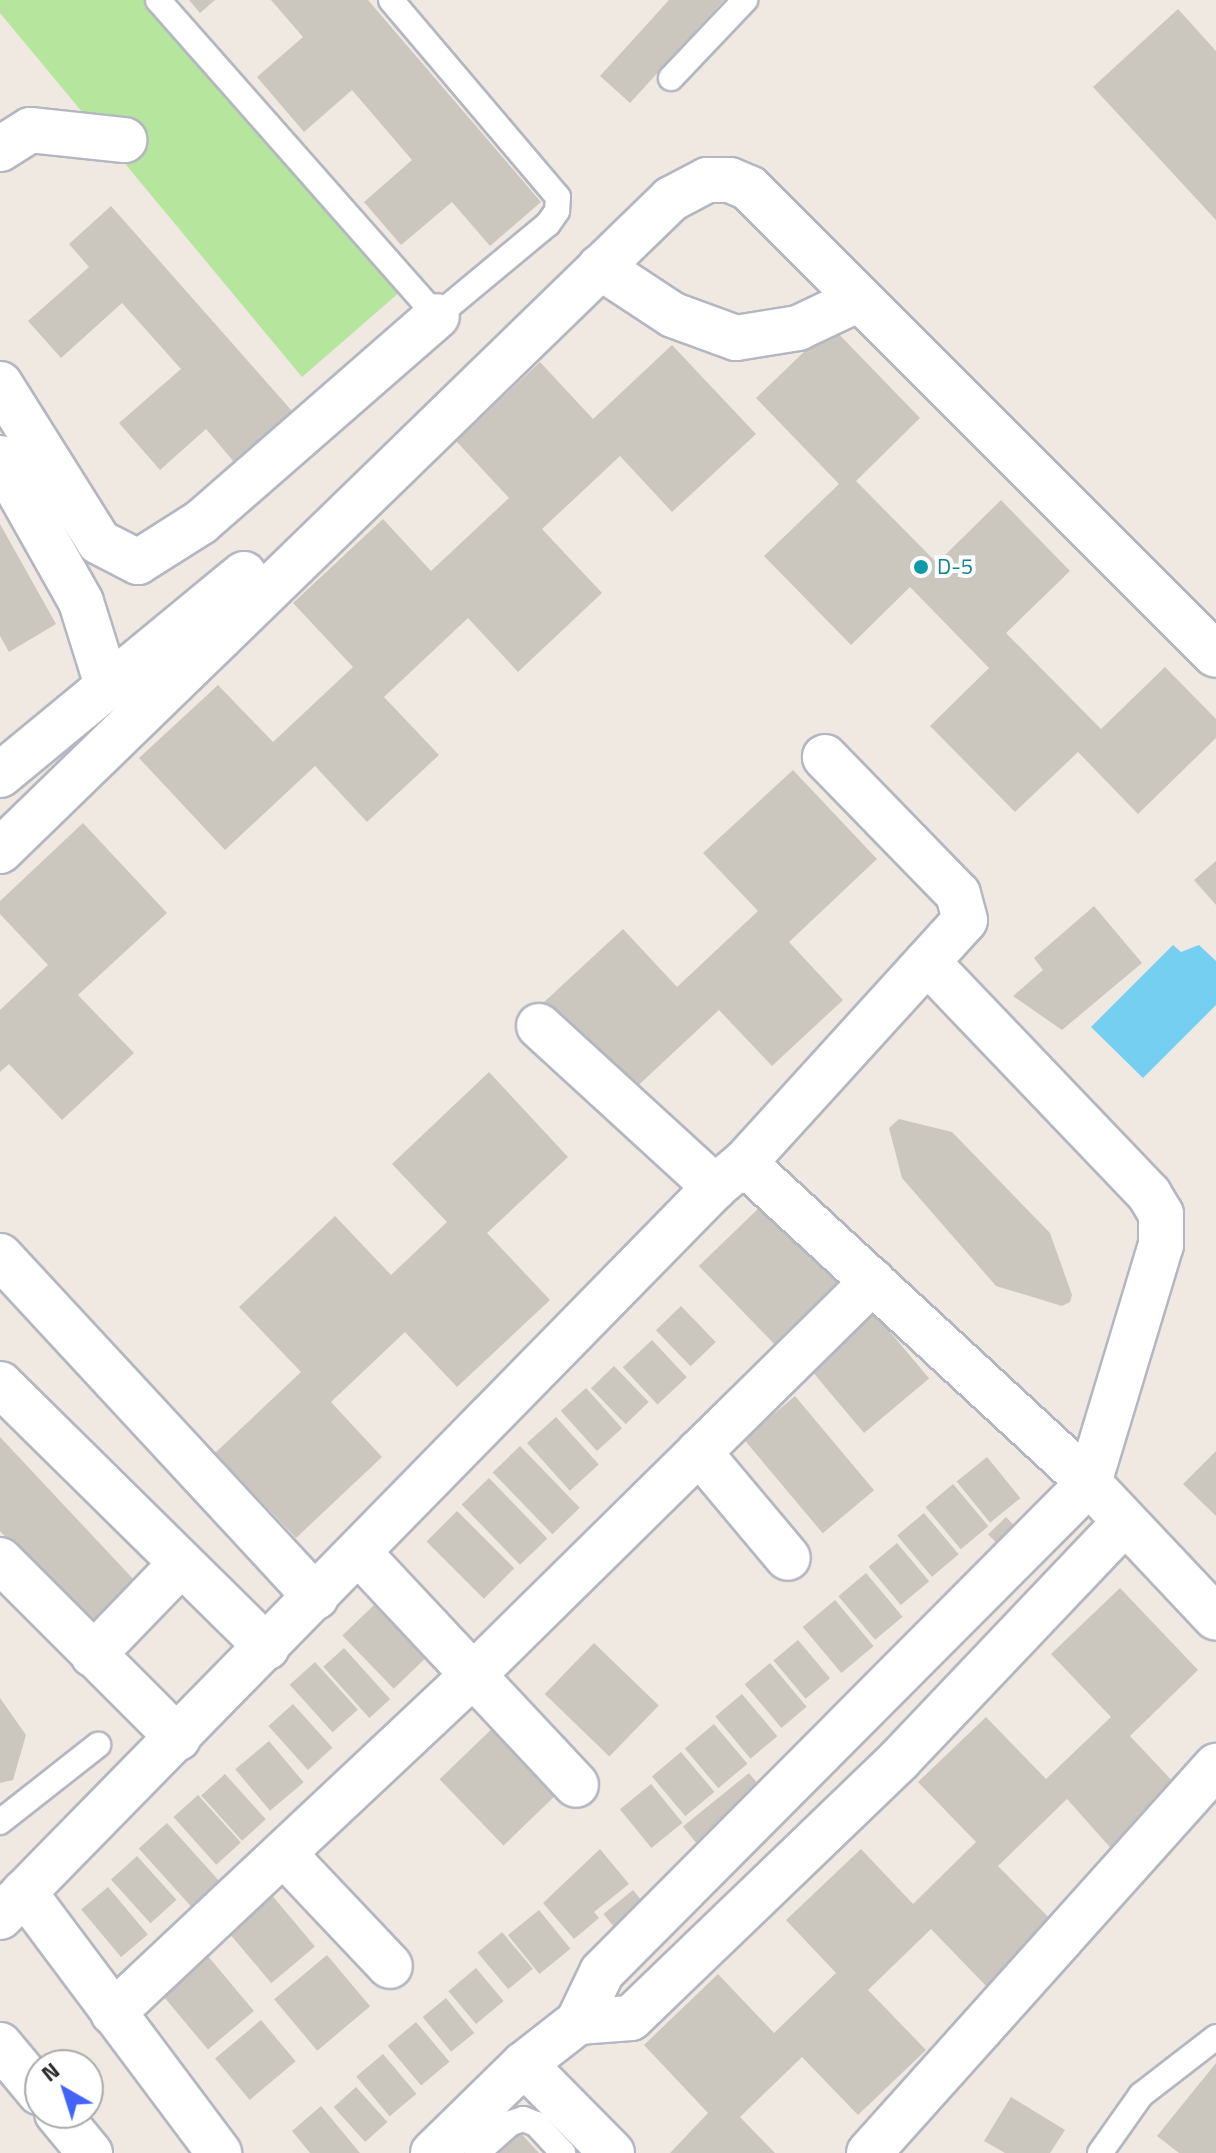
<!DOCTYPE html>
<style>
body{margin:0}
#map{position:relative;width:1216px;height:2153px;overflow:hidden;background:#efe9e1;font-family:"Titillium Web",sans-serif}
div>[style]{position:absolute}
.green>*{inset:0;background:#b6e59e}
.water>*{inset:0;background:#75cff0}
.building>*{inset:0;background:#cbc7bf;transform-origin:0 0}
.roads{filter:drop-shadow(2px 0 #b4b7c1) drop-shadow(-2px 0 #b4b7c1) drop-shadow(0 2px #b4b7c1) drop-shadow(0 -2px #b4b7c1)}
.service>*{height:24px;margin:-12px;padding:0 12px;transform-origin:12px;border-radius:12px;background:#fff}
.minor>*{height:44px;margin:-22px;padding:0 22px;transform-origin:22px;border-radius:22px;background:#fff}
.tertiary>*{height:44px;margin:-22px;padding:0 22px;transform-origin:22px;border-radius:22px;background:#fff}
.dots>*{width:22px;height:22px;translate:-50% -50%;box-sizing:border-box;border:4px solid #fff;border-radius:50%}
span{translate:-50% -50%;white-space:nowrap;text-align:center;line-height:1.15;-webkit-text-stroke:8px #fff;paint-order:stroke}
.culture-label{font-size:22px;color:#0d838f}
.left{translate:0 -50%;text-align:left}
.north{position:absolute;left:24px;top:2049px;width:80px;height:80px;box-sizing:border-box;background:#fff;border:2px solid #ababab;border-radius:50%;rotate:321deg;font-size:22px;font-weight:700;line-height:32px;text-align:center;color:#2e2e2e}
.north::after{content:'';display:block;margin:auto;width:28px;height:36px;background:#4264fb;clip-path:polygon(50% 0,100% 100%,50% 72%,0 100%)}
</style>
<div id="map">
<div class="green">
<i style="clip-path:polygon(0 0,147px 0,401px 291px,302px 377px,0 13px)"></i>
</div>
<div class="water">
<i style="clip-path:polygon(1173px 945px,1181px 952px,1199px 945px,1216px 961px,1216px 1005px,1143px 1078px,1091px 1027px)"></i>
</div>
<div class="building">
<i style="clip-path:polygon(189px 0,215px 0,200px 13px)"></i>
<i style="clip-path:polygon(271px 0,368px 0,541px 202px,490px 246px,452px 202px,401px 245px,364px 202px,412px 160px,352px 90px,304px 132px,257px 77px,303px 37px)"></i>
<i style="clip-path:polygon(669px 0,724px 0,630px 103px,600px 76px)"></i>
<i style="clip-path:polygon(1178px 9px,1216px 51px,1216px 220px,1093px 87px)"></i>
<i style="clip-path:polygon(111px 206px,292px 411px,234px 462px,206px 429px,160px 470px,119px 423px,181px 369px,122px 303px,61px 358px,28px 321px,89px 267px,69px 244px)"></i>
<i style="clip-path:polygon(831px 326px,920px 418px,856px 481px,937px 563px,1001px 500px,1070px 571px,1006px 633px,1101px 729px,1165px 667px,1216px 719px,1216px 738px,1138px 814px,1078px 752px,1015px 812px,930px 726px,989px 668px,910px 587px,851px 645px,764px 556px,839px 484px,756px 398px)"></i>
<i style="clip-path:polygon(672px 345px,756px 434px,672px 512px,620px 456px,542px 529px,602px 593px,518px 672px,468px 618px,384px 697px,439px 755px,367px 822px,315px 766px,225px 850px,139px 758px,218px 685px,273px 742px,353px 667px,293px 603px,383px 519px,431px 571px,509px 498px,456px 441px,540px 362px,593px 419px)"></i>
<i style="clip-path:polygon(0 524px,56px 624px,9px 652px,0 636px)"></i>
<i style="clip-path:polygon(793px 770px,877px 859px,789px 942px,843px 1000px,772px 1066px,719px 1010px,629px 1094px,543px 1003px,623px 929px,677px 987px,758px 911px,703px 853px)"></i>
<i style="clip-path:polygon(83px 823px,167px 913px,78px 995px,134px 1053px,62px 1120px,9px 1064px,0 1072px,0 1010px,48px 965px,0 914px,0 901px)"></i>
<i style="clip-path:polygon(1216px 861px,1216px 905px,1194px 880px)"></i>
<i style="clip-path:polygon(1094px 906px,1142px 963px,1062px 1030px,1013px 996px,1043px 970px,1034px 958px)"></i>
<i style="clip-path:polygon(489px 1072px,568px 1157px,487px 1233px,550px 1300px,457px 1387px,405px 1332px,331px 1402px,382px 1457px,296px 1538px,215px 1453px,301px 1372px,239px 1307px,335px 1216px,391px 1275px,447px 1222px,392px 1164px)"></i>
<i style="clip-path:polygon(899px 1119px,952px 1132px,1050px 1233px,1072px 1295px,1070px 1302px,1062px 1306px,996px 1286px,902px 1178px,889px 1128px)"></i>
<i style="left:765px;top:1202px;width:115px;height:92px;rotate:46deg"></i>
<i style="left:681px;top:1306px;width:50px;height:35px;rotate:46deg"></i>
<i style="left:870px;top:1308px;width:92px;height:85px;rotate:50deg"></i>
<i style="left:652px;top:1340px;width:51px;height:40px;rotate:47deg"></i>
<i style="left:614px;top:1366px;width:50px;height:32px;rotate:46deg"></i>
<i style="left:586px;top:1388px;width:54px;height:34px;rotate:48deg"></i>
<i style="left:795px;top:1396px;width:123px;height:67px;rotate:50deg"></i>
<i style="left:556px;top:1417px;width:64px;height:39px;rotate:48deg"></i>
<i style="clip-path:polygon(0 1437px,136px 1582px,89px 1626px,0 1531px)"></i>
<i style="left:520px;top:1446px;width:86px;height:38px;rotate:46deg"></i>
<i style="clip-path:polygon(1216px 1451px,1216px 1516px,1183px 1484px)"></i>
<i style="left:987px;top:1457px;width:53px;height:39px;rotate:51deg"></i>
<i style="left:489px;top:1478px;width:84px;height:38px;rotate:46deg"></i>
<i style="left:953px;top:1484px;width:55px;height:36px;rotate:50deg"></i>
<i style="left:457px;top:1511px;width:81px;height:43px;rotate:45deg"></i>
<i style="left:924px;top:1513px;width:54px;height:35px;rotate:50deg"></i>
<i style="left:1006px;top:1517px;width:33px;height:25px;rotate:46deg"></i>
<i style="left:897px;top:1543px;width:50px;height:37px;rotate:50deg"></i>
<i style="left:866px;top:1573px;width:57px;height:36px;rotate:50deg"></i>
<i style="clip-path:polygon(1120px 1588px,1198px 1670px,1130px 1736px,1178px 1787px,1116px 1854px,1067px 1799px,998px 1866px,1056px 1925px,989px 1989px,931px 1929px,868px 1990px,926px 2050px,858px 2115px,802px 2057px,740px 2117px,775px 2153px,670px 2153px,708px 2113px,644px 2045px,718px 1974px,774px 2033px,836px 1973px,786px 1920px,861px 1849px,913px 1904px,976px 1842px,918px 1782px,986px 1717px,1046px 1779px,1111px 1717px,1051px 1654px)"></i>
<i style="left:835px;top:1600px;width:60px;height:42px;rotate:50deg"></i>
<i style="left:374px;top:1605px;width:74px;height:44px;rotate:46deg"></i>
<i style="left:798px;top:1640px;width:50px;height:32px;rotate:50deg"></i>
<i style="left:594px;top:1643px;width:90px;height:71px;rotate:44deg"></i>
<i style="left:344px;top:1648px;width:69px;height:28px;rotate:48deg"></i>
<i style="left:315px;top:1662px;width:64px;height:34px;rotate:48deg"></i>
<i style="left:770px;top:1663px;width:57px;height:33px;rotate:50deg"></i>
<i style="left:742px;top:1694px;width:55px;height:35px;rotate:50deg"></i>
<i style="clip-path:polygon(0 1698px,26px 1735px,13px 1780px,0 1783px)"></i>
<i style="left:293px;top:1704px;width:59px;height:33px;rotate:48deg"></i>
<i style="left:500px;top:1721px;width:92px;height:84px;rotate:46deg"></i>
<i style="left:714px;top:1724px;width:52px;height:38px;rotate:50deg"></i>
<i style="left:269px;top:1741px;width:54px;height:44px;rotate:50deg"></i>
<i style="left:681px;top:1752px;width:52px;height:38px;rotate:50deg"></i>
<i style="left:749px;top:1773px;width:27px;height:85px;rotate:51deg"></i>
<i style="left:225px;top:1774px;width:61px;height:32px;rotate:48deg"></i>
<i style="left:651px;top:1784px;width:50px;height:40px;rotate:51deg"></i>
<i style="left:198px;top:1795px;width:64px;height:33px;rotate:48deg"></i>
<i style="left:167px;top:1823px;width:91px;height:38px;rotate:48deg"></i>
<i style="clip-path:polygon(600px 1849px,629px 1884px,594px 1912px,599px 1918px,574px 1939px,543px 1903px)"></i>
<i style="left:137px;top:1856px;width:59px;height:35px;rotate:48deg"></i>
<i style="left:108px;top:1887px;width:62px;height:35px;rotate:50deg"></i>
<i style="left:633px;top:1890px;width:28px;height:38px;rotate:51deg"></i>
<i style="left:270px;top:1893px;width:70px;height:57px;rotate:50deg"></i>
<i style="left:539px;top:1910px;width:50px;height:40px;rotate:51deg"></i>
<i style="left:502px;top:1932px;width:48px;height:32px;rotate:50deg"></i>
<i style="left:207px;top:1955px;width:73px;height:60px;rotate:50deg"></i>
<i style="left:327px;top:1955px;width:67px;height:69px;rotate:50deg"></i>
<i style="left:476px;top:1968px;width:43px;height:36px;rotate:50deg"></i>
<i style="left:446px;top:1998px;width:45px;height:30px;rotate:51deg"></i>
<i style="left:261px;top:2020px;width:54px;height:60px;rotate:50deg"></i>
<i style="left:416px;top:2022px;width:52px;height:37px;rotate:50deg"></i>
<i style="left:383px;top:2054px;width:52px;height:35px;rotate:50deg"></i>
<i style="clip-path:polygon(1216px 2063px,1216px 2153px,1179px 2153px,1157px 2136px)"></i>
<i style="left:356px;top:2087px;width:47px;height:30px;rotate:48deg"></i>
<i style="clip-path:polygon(1011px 2097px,1065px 2130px,1050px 2153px,1005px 2153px,984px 2141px)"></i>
<i style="clip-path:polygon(321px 2106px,360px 2153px,310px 2153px,292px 2131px)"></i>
<i style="clip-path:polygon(518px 2130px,539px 2153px,493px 2153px)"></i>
</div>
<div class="roads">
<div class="service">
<i style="left:158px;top:0;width:422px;rotate:48.6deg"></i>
<i style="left:437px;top:316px;width:144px;rotate:-39.7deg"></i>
<i style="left:548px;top:224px;width:16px;rotate:-55deg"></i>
<i style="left:557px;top:211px;width:14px;rotate:-86deg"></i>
<i style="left:558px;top:197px;width:258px;rotate:-130.3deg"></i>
<i style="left:671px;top:78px;width:108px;rotate:-46.5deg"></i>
<i style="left:0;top:1822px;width:125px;rotate:-38.2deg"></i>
<i style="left:477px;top:2153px;width:45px;rotate:-41.4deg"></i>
<i style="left:511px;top:2123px;width:13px;rotate:-18deg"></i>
<i style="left:523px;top:2119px;width:14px;rotate:21deg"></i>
<i style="left:536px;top:2124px;width:40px;rotate:47deg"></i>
<i style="left:1100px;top:2153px;width:71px;rotate:-54.7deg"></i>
<i style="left:1141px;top:2095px;width:95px;rotate:-37.7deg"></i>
</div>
<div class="minor">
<i style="left:0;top:149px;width:36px;rotate:-32deg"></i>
<i style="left:30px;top:130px;width:95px;rotate:6.1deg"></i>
<i style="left:600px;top:267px;width:87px;rotate:33.3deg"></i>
<i style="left:673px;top:315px;width:67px;rotate:20.1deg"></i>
<i style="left:736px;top:338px;width:63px;rotate:-9.2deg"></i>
<i style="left:798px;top:328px;width:68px;rotate:-25.4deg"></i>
<i style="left:0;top:384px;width:186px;rotate:57.9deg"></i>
<i style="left:99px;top:542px;width:44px;rotate:27.1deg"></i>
<i style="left:138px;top:562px;width:75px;rotate:-32.4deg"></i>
<i style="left:201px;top:522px;width:313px;rotate:-41.1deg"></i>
<i style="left:0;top:458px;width:165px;rotate:60.6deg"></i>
<i style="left:81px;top:602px;width:90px;rotate:72.6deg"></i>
<i style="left:0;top:775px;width:316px;rotate:-39.5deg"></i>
<i style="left:0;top:851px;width:936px;rotate:-44.18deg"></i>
<i style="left:671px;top:199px;width:41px;rotate:-27.8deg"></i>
<i style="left:707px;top:180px;width:23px"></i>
<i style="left:730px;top:180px;width:21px;rotate:23deg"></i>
<i style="left:749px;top:188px;width:660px;rotate:45deg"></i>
<i style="left:539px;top:1026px;width:239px;rotate:42.5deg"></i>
<i style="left:744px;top:1163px;width:471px;rotate:42.8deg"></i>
<i style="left:1089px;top:1483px;width:185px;rotate:46.7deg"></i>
<i style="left:0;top:1256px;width:465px;rotate:47.2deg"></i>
<i style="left:0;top:1384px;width:375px;rotate:44.6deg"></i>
<i style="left:699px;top:1452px;width:138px;rotate:50deg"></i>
<i style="left:360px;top:1554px;width:316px;rotate:46.9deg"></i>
<i style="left:0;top:1560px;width:252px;rotate:45deg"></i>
<i style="left:93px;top:1655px;width:127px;rotate:-46deg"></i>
<i style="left:284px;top:1854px;width:154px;rotate:46.6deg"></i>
<i style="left:24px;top:1892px;width:326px;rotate:53.2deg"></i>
<i style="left:0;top:1917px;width:1022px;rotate:-45.59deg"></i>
<i style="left:715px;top:1187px;width:38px;rotate:-40deg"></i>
<i style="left:744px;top:1163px;width:328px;rotate:-47.7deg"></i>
<i style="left:965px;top:920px;width:27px;rotate:-105deg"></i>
<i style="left:958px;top:894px;width:191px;rotate:-134.2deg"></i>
<i style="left:113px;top:2013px;width:494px;rotate:-43.2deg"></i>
<i style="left:473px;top:1675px;width:561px;rotate:-44.57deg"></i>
<i style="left:578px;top:2022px;width:53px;rotate:-4.3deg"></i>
<i style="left:631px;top:2018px;width:373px;rotate:-43.9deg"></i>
<i style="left:900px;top:1759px;width:327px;rotate:-46.5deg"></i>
<i style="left:524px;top:2064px;width:125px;rotate:45.3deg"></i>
<i style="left:433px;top:2153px;width:127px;rotate:-44.4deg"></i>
<i style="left:524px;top:2064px;width:68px;rotate:-37.9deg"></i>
<i style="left:578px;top:2022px;width:55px;rotate:-64.4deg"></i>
<i style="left:602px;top:1972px;width:690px;rotate:-45.12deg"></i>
<i style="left:1089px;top:1483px;width:249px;rotate:-73.2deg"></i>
<i style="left:1161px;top:1245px;width:31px;rotate:-90deg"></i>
<i style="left:1161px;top:1214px;width:23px;rotate:-121deg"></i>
<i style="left:1149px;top:1194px;width:321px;rotate:-133.7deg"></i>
<i style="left:869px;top:2153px;width:520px;rotate:-48.12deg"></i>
</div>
<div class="tertiary">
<i style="left:0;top:2045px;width:62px;rotate:50.2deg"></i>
<i style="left:57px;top:2113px;width:52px;rotate:50.5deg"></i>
</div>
</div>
<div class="dots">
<i style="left:921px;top:567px;background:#0f9aa8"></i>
</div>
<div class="culture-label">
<span class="left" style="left:937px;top:567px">D-5</span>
</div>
<div class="north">N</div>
</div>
